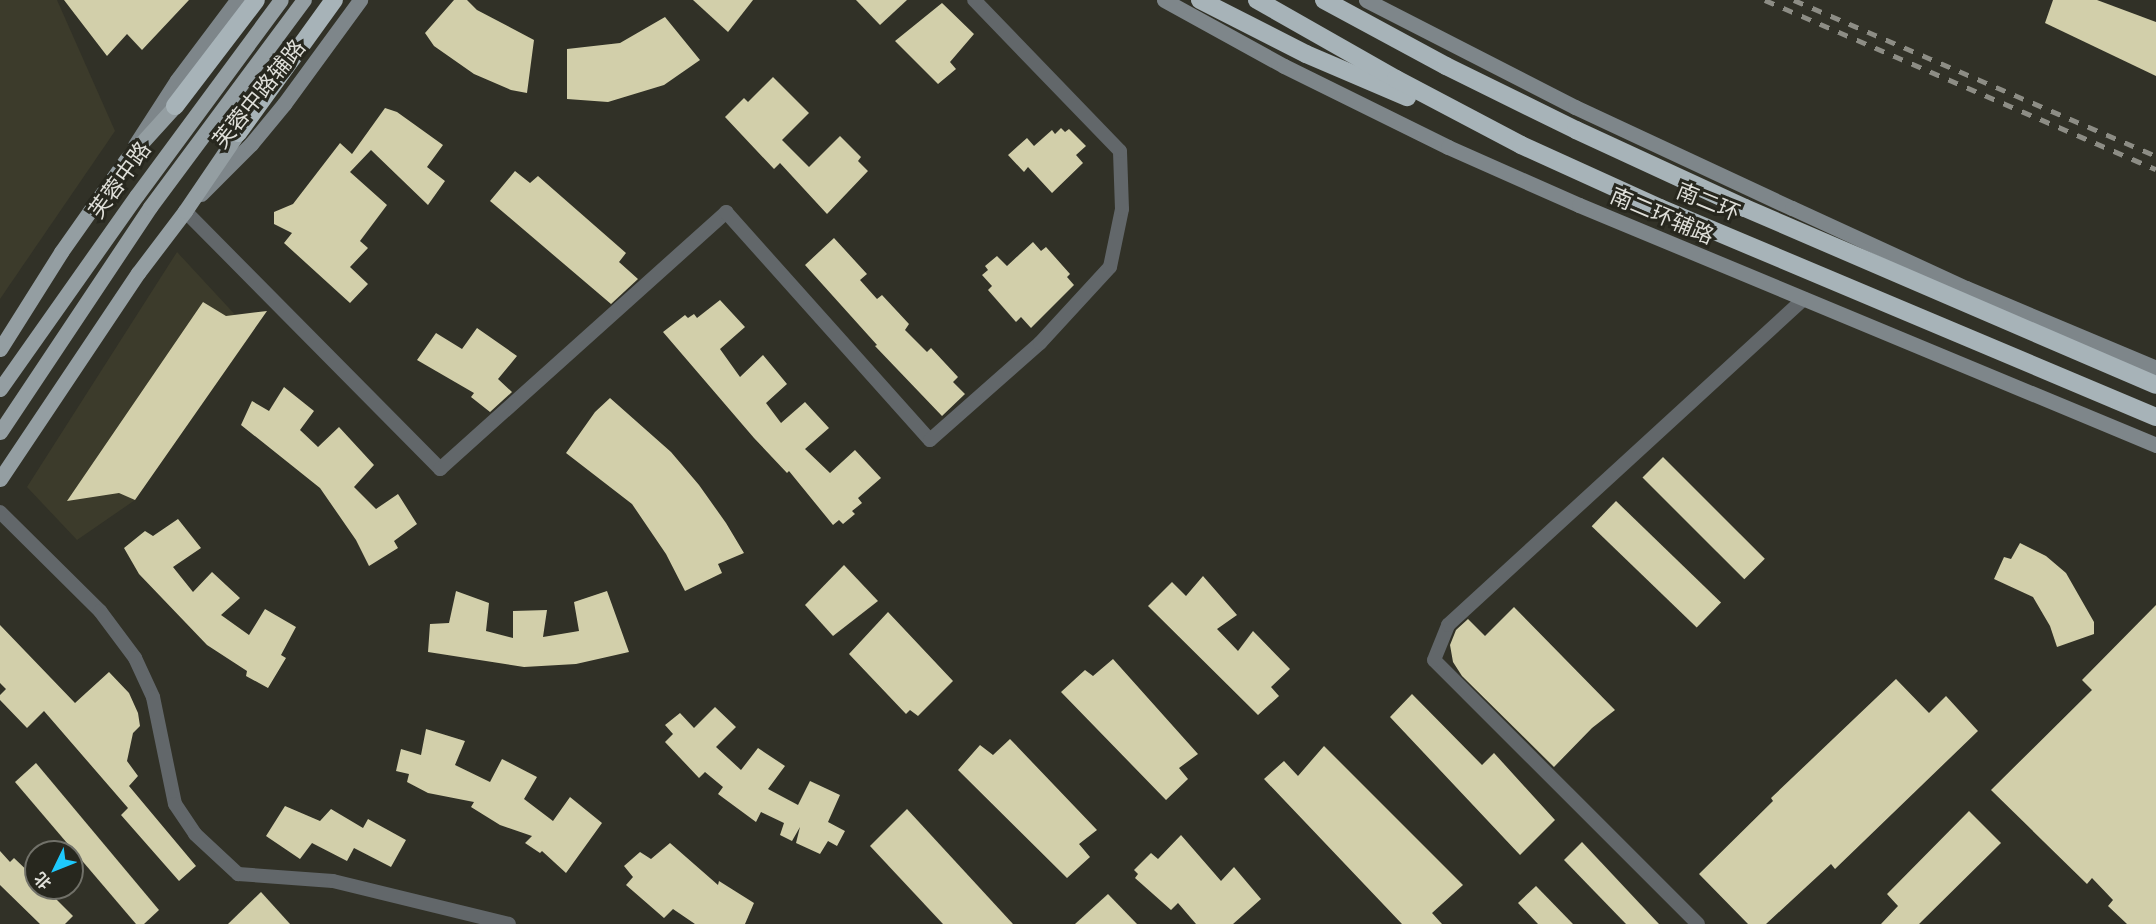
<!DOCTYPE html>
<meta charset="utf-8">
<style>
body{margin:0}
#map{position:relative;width:2156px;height:924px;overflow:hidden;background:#313127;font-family:"PT Sans Narrow","Noto Sans SC",sans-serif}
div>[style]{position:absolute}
.built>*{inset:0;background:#3c3b2b}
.building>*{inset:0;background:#d2cfaa;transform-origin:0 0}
.street>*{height:14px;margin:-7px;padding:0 7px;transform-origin:7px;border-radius:7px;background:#62676a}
.secondary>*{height:15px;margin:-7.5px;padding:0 7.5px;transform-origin:7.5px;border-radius:7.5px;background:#7e868a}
.primary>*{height:15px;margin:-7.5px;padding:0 7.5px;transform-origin:7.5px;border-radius:7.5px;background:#949ea2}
.highway>*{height:18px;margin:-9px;padding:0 9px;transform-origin:9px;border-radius:9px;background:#a7b3b8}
.rail>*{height:4.5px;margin-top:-2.25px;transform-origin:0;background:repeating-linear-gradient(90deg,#8d8d85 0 10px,transparent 0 20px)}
span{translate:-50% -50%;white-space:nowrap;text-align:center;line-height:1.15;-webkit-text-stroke:6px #27271e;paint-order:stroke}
.street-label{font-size:22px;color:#dfdfd9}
.north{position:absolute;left:24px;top:840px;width:60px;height:60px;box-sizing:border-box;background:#27271e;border:2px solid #717169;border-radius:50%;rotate:227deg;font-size:16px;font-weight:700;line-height:24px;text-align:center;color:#dfdfd9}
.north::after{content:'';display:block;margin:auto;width:21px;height:27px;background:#1ec9fd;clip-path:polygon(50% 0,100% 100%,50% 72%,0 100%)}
</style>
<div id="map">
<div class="built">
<i style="clip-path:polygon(0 0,57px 0,115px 131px,0 299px)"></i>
<i style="clip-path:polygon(177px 252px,252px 333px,135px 500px,77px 540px,27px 487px)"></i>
</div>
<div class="building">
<i style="clip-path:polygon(64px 0,189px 0,142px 50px,127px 34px,107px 56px)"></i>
<i style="clip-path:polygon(454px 0,467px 0,477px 10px,534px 40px,527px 93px,511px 90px,474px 74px,434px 46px,425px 33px)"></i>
<i style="clip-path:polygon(693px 0,753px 0,728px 32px)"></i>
<i style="clip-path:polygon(856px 0,907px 0,880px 25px)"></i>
<i style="clip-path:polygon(2053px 0,2097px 0,2156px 22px,2156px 76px,2045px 23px)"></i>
<i style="clip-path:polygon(942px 3px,974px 34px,950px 62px,956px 69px,938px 84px,895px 41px)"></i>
<i style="clip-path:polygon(665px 17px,700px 60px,664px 85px,608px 102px,567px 99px,567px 49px,620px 43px)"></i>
<i style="clip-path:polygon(773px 77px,809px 113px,782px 140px,809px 167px,840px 136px,861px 157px,858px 161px,868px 171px,827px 214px,780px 163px,774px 169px,725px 117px,744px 98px,748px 102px)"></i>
<i style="clip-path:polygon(385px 108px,397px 112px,443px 145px,427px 167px,445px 181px,428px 205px,371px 150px,350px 172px,387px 205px,360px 241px,368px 248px,350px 267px,368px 284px,350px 303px,284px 243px,292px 233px,274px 224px,274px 212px,293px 204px,340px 143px,352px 154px)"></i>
<i style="clip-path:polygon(1061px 128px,1065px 132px,1069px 129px,1086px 146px,1076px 155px,1083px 163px,1052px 193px,1028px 167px,1024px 172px,1008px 155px,1027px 138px,1034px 146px,1052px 130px,1055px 134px)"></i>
<i style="clip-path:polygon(515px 171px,530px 183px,538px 176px,626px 253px,619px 262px,638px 279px,611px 304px,490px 201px)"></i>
<i style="clip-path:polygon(834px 238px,867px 274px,860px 280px,877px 299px,882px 295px,909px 324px,905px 330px,927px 352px,931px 348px,958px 377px,953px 382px,965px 394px,942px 416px,875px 346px,877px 345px,805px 265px)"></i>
<i style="clip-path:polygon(1033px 242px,1041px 251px,1046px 247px,1070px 274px,1067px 277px,1074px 285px,1031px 328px,1021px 317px,1016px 322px,988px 290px,992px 286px,982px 275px,988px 270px,985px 266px,997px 256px,1007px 266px)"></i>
<i style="clip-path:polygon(720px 300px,745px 327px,720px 349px,740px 377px,763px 355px,787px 384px,766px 403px,781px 423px,805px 402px,829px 428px,805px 449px,830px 473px,855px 450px,881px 478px,858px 498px,862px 503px,852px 511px,855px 514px,843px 524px,839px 520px,833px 525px,789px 471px,787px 473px,754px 438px,663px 332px,685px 315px,688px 318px,694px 314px,697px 318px)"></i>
<i style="clip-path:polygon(203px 302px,226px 316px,267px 311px,135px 500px,119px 493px,67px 501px)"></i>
<i style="clip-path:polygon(477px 328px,517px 356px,498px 379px,512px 392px,490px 412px,471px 397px,474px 393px,417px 360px,436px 333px,462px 349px)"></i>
<i style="clip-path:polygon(284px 387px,314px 411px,300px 430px,318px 447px,339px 427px,374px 465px,354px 487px,376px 509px,398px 494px,417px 524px,394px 541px,398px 548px,369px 566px,356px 540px,320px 488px,241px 425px,252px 401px,269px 411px)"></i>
<i style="clip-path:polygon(610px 398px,671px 452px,699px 485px,726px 523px,744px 553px,718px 564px,722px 573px,685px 591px,666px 554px,632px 504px,566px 453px,595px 412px)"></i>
<i style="left:1663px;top:457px;width:144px;height:29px;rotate:45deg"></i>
<i style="left:1616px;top:501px;width:146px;height:35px;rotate:44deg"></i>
<i style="clip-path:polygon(178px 519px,201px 548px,173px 567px,193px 592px,212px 572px,240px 598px,221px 615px,249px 635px,265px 609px,296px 627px,281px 655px,286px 658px,268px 688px,246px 676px,247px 671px,207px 645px,139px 574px,124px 548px,145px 531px,153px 536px)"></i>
<i style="clip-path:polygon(2020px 543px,2046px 556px,2066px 573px,2094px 622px,2094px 634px,2057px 647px,2050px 626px,2033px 597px,1994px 579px,2004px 557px,2011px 559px)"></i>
<i style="clip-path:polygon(844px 565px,878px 601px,833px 636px,805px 605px)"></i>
<i style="clip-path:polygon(1203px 576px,1237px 615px,1217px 629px,1238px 651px,1253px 631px,1290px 669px,1271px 687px,1279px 696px,1258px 715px,1148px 606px,1172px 582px,1186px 596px)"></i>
<i style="clip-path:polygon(456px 591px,489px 603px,486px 631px,513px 638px,513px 611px,547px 610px,543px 637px,579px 631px,574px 602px,607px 591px,629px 652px,576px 664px,524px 667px,428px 652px,430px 624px,449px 623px)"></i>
<i style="clip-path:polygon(2156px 605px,2156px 924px,2127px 924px,2108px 906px,2113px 900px,2092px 878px,2087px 884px,1991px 790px,2092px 690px,2082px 680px)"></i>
<i style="clip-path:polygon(1514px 607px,1615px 710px,1592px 728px,1554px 767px,1462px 676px,1453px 662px,1450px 645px,1456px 630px,1468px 619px,1485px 636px)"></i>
<i style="clip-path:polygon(888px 612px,953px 681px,918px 716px,910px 710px,906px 714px,849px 654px)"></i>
<i style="clip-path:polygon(0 625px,75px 703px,109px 672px,129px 693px,138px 713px,140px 726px,133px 733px,127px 761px,138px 776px,129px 786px,196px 866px,179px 881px,121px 815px,128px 808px,44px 711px,27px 728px,0 700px,0 695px,6px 689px,0 683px)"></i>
<i style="clip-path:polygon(1113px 659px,1198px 754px,1179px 768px,1188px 779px,1166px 800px,1061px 692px,1085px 670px,1093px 676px)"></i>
<i style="clip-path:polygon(1896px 679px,1929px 713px,1946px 696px,1978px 731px,1835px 869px,1831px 864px,1766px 924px,1748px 924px,1699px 874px,1773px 801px,1771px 798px)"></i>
<i style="clip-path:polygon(1412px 694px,1482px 765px,1494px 753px,1555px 820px,1520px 855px,1390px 717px)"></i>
<i style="clip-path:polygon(715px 707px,736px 727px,716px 747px,741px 770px,758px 748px,785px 766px,768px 789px,798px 805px,810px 781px,840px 795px,828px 822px,845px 831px,837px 846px,828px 841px,820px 854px,796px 843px,800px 827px,792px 841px,780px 835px,784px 823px,761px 812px,756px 822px,718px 794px,723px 787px,705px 772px,699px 778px,665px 742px,673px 734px,665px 725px,680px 713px,694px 728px)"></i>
<i style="clip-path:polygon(426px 729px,465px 741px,455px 765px,490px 782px,502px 759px,537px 777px,524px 799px,553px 821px,570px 797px,602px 823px,566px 873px,542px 851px,540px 853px,525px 843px,532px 836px,500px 825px,471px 807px,474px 802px,428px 793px,407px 782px,409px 774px,396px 771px,401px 749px,421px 755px)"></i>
<i style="clip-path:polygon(1010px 739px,1097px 830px,1079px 844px,1090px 857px,1067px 878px,958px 770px,980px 745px,993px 755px)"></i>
<i style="clip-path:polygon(1324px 746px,1463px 885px,1432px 913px,1442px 924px,1402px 924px,1264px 779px,1284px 761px,1298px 776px)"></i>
<i style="clip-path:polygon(36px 763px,159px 910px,144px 924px,136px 924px,15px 782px)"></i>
<i style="clip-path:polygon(285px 806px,320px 821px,331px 809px,363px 828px,368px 819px,406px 840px,391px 867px,354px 848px,347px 861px,312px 843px,300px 859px,266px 836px)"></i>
<i style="clip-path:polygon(907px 809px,1013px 924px,943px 924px,870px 846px)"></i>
<i style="clip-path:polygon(1969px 811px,2001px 843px,1919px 924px,1881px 924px,1898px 906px,1887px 894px)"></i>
<i style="clip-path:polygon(1181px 835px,1221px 881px,1234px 867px,1261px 899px,1233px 924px,1196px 924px,1178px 903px,1171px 910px,1135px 878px,1138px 874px,1134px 870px,1151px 853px,1158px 859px)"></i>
<i style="clip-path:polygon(1582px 842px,1659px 924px,1626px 924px,1564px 860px)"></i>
<i style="clip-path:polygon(670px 843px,718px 885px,719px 881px,754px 903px,745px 924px,695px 924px,673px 909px,664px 918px,626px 885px,633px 877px,624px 866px,640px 852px,651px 859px)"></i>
<i style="clip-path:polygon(0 851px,10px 862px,14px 858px,36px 879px,36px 888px,45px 888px,73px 916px,65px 924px,40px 924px,0 885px)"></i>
<i style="clip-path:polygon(1536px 886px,1573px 924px,1538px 924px,1518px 903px)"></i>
<i style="clip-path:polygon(261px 892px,290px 924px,228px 924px)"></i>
<i style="clip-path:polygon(1108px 894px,1137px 924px,1075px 924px)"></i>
</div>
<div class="street">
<i style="left:185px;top:211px;width:363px;rotate:45.3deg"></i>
<i style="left:440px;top:469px;width:385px;rotate:-41.9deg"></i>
<i style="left:726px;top:212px;width:306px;rotate:48.2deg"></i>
<i style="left:930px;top:440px;width:147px;rotate:-41.4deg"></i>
<i style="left:1040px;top:343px;width:103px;rotate:-47.4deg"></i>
<i style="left:1110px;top:267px;width:59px;rotate:-78.3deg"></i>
<i style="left:1122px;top:209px;width:58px;rotate:-92deg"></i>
<i style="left:1120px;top:151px;width:210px;rotate:-134deg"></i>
<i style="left:0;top:512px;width:141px;rotate:44.7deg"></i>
<i style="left:100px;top:611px;width:59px;rotate:53.3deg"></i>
<i style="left:135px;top:658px;width:43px;rotate:65.2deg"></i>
<i style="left:153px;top:697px;width:109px;rotate:78.4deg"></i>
<i style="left:175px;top:804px;width:36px;rotate:56deg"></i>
<i style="left:195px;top:834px;width:59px;rotate:42.9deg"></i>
<i style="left:238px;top:874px;width:95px;rotate:4.2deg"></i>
<i style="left:333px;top:881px;width:181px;rotate:13.7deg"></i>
<i style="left:1698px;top:924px;width:373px;rotate:-135deg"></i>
<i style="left:1434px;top:660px;width:38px;rotate:-68deg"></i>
<i style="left:1448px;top:625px;width:483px;rotate:-42.5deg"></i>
</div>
<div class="secondary">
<i style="left:1164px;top:0;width:137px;rotate:28.8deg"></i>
<i style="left:1284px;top:66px;width:183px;rotate:26.3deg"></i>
<i style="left:1448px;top:147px;width:143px;rotate:23.9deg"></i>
<i style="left:1579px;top:205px;width:625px;rotate:22.58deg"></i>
<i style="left:1366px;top:0;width:235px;rotate:27.1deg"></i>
<i style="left:1575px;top:107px;width:239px;rotate:25deg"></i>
<i style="left:1792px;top:208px;width:192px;rotate:24.7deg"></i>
<i style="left:1966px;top:288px;width:206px;rotate:22.8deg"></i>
<i style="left:135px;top:145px;width:77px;rotate:-57.1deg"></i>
<i style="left:177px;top:80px;width:100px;rotate:-53.1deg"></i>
<i style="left:201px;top:194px;width:71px;rotate:-45deg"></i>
<i style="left:251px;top:144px;width:52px;rotate:-50.5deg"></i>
<i style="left:284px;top:104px;width:129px;rotate:-53.8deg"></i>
</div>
<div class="primary">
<i style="left:0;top:349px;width:115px;rotate:-57.8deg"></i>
<i style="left:61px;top:252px;width:113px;rotate:-54.8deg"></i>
<i style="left:126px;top:160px;width:73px;rotate:-47.8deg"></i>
<i style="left:0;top:389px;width:237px;rotate:-54.8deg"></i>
<i style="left:137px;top:195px;width:242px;rotate:-53.6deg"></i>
<i style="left:0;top:432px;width:270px;rotate:-56.3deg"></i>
<i style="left:150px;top:207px;width:258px;rotate:-53.4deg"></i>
<i style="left:0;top:479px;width:248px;rotate:-56.2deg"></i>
<i style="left:138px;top:273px;width:78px;rotate:-52.8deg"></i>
<i style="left:185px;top:211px;width:94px;rotate:-55.8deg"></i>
</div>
<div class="highway">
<i style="left:1200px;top:0;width:119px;rotate:27deg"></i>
<i style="left:1306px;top:54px;width:110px;rotate:23.1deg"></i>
<i style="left:1257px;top:0;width:160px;rotate:29.6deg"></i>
<i style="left:1396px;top:79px;width:141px;rotate:27.8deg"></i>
<i style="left:1521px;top:145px;width:153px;rotate:24.4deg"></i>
<i style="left:1660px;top:208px;width:538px;rotate:22.85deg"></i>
<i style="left:1324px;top:0;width:139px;rotate:28.4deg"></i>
<i style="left:1446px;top:66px;width:145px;rotate:26.2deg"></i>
<i style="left:1576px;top:130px;width:186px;rotate:24.8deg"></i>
<i style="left:1745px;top:208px;width:447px;rotate:23.3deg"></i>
<i style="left:175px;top:106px;width:133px;rotate:-52.6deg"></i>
<i style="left:238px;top:133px;width:164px;rotate:-54.2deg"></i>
</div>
<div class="rail">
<i style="left:1765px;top:0;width:426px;rotate:23.4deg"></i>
<i style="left:1794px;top:0;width:394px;rotate:23.3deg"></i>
</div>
<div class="street-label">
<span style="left:259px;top:94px;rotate:-51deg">芙蓉中路辅路</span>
<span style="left:120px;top:180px;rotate:-54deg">芙蓉中路</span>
<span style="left:1708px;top:202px;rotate:22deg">南二环</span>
<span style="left:1662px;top:216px;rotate:23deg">南二环辅路</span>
</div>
<div class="north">北</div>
</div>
